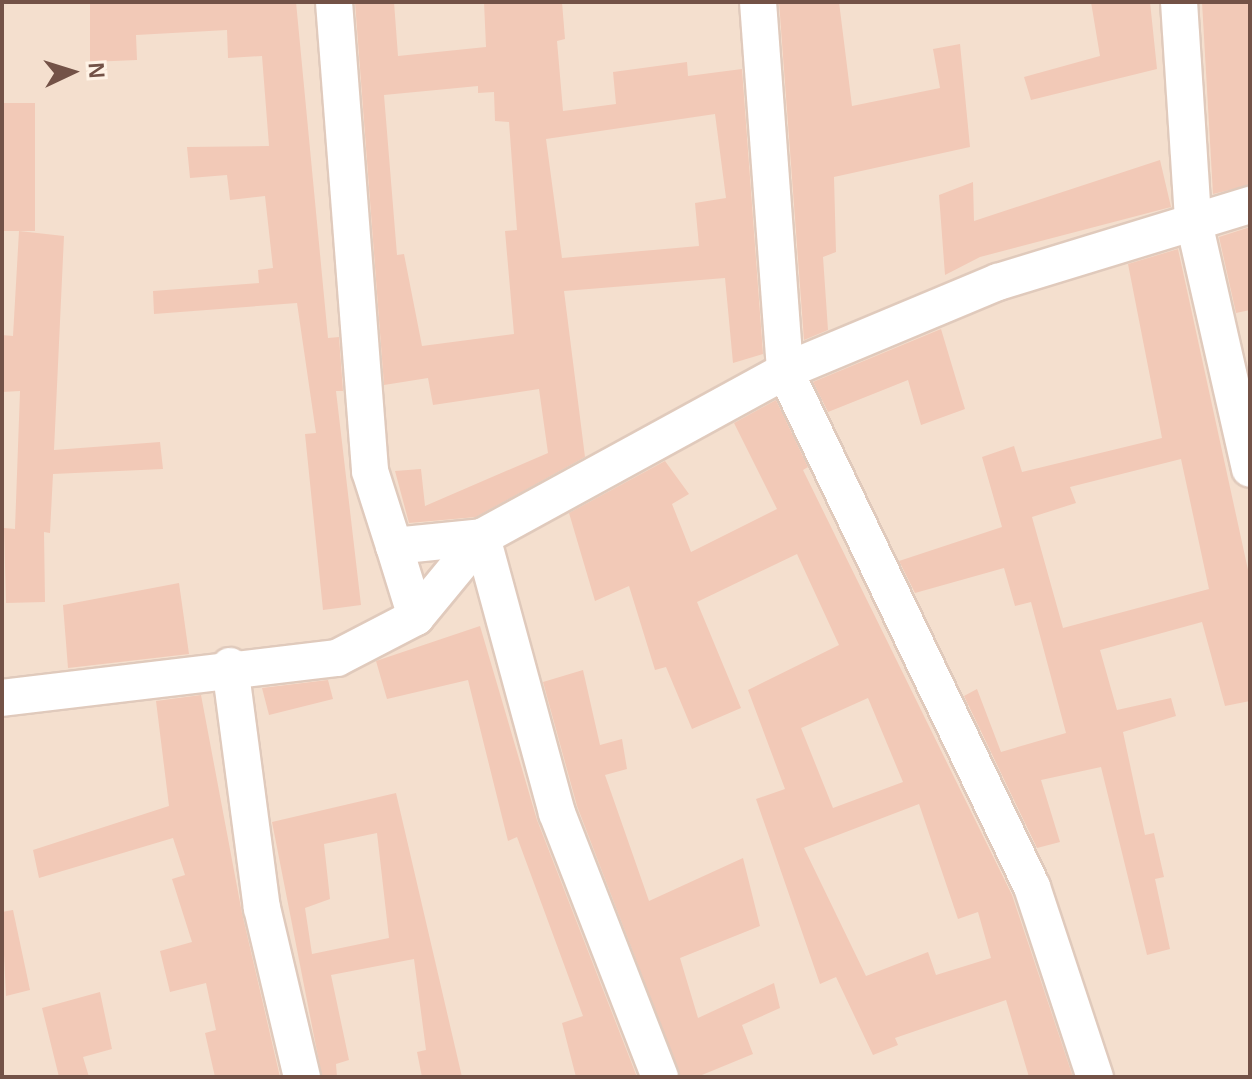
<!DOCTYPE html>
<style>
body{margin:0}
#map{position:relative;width:1252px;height:1079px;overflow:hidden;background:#fceee0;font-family:Helvetica,sans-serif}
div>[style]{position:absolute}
.residential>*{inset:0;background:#f4dfce;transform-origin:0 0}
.building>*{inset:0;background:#f2c9b7;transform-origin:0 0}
.roads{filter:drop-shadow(2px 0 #e0cabc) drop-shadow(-2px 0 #e0cabc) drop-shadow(0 2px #e0cabc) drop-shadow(0 -2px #e0cabc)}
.minor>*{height:36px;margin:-18px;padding:0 18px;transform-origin:18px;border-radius:18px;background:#fff}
span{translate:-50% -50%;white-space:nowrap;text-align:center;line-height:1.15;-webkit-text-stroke:7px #fff3e6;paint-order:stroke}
.frame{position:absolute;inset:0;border:4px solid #735247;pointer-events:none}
.north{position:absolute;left:32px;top:32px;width:80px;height:80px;-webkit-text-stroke:6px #fff3e6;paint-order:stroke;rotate:86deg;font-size:22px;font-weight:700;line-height:32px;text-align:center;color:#735247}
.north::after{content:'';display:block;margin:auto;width:28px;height:36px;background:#735247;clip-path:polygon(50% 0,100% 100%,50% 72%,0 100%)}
</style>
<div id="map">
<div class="residential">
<i style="left:2px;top:2px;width:1248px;height:1075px"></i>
</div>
<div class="building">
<i style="clip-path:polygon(90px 2px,296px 2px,328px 338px,339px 337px,343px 391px,336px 391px,361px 605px,323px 610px,305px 434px,316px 433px,297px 303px,154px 314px,153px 291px,259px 283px,258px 270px,273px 268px,265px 196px,230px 200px,227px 175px,190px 178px,187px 147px,269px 146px,262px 56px,228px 58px,227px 30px,136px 35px,137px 60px,90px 62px)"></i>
<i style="clip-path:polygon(evenodd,355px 2px,394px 2px,398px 56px,486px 47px,484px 2px,562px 2px,565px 39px,557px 41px,563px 111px,616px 104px,613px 72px,687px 62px,688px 76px,742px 69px,763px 354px,733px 363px,725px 278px,564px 291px,585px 457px,476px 517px,409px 523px,395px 471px,421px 469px,425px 506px,548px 453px,539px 389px,433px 405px,428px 378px,384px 385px,355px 2px,478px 86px,478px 93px,494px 92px,495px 121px,509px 122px,517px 230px,505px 231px,514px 334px,422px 346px,404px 254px,397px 255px,384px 95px,478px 86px,355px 2px,715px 114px,726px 198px,695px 203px,699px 246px,562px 258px,546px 139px,715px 114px)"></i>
<i style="clip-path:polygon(779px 2px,839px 2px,852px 106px,940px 88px,933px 49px,960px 44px,970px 147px,834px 177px,836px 252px,823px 257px,828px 330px,804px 340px)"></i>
<i style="clip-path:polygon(1091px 2px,1150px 2px,1157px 69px,1031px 100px,1024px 77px,1100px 56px)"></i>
<i style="clip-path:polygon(1202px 2px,1248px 2px,1250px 185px,1213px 194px)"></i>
<i style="left:2px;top:103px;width:33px;height:128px"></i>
<i style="clip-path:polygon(1160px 160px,1171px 207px,980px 257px,945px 275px,939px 195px,973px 182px,974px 221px)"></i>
<i style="clip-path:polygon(1250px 227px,1250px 310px,1236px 313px,1219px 237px)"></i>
<i style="clip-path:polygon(19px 231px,64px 236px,54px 450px,160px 442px,163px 469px,53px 474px,50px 533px,44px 532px,45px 602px,6px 603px,4px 528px,15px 529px,20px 391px,2px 392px,2px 335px,13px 336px)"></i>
<i style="clip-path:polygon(evenodd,1178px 249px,1250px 579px,1250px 701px,1225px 706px,1202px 622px,1100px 650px,1117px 710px,1171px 698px,1176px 716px,1123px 732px,1145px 835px,1154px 833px,1164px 877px,1155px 879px,1170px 949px,1147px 955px,1101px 767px,1041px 780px,1060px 842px,1037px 848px,964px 696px,977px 689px,1001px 752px,1066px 733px,1031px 602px,1015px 606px,1004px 568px,915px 593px,899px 561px,1002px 527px,982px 457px,1014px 446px,1022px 472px,1162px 438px,1128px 264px,1178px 249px,1181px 459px,1209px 589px,1063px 628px,1032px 517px,1076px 503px,1070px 487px,1181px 459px)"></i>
<i style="clip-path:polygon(941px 329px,965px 409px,921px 425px,908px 380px,828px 412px,813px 382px)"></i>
<i style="clip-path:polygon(evenodd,776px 400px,808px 467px,803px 470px,1012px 895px,1073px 1077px,1029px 1077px,1006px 1000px,895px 1038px,898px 1045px,873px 1055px,836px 977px,820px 984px,756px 799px,785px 789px,748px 690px,839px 645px,797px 554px,697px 602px,741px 708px,692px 729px,666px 667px,655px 670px,629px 586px,595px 601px,569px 513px,665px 461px,689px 494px,672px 504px,691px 552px,777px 509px,734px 423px,776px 400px,868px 698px,903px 782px,833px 808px,801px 728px,868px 698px,776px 400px,919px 804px,958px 919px,978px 912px,991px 958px,936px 975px,928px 952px,866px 976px,804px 848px,919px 804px)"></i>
<i style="clip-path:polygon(179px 583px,189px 654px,68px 668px,63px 605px)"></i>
<i style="clip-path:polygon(480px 626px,537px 820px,637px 1077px,576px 1077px,562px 1023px,583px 1016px,517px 837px,508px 841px,468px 680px,387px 699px,376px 661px)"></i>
<i style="clip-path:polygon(583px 670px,600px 745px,622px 739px,627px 769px,605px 775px,649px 901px,743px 858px,760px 926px,680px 958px,698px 1018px,774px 983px,780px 1008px,742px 1025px,753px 1054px,697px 1077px,681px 1077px,577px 806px,543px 682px)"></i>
<i style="clip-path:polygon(328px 680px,333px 699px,269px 715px,262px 688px)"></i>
<i style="clip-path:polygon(201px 695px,242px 913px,280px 1077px,215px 1077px,205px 1033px,216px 1030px,206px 983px,170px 992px,160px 951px,192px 942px,172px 879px,185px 875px,173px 838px,39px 878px,33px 850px,169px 806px,156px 701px)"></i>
<i style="clip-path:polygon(evenodd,396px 793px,462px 1077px,422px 1077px,417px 1052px,426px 1050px,414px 959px,331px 975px,349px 1060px,336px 1064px,337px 1077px,322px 1077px,272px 822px,396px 793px,377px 833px,389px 938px,312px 954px,305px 908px,330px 899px,324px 844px,377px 833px)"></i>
<i style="clip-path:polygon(13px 910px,30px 990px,6px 996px,2px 912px)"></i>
<i style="clip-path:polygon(100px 992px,112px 1049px,83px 1057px,89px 1077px,59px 1077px,42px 1008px)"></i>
</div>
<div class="roads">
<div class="minor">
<i style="left:334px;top:2px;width:470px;rotate:85.6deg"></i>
<i style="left:370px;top:471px;width:79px;rotate:72.3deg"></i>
<i style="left:758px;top:2px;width:370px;rotate:85.8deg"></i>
<i style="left:785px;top:371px;width:572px;rotate:64.42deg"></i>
<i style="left:1032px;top:887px;width:200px;rotate:71.7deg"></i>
<i style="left:1179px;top:2px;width:216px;rotate:86.3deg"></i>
<i style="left:1193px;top:218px;width:257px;rotate:77.2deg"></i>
<i style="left:416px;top:617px;width:74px;rotate:-107.2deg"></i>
<i style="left:394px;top:546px;width:88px;rotate:-5.8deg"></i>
<i style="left:482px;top:537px;width:286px;rotate:74.8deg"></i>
<i style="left:557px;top:813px;width:283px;rotate:68.7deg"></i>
<i style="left:230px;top:666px;width:244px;rotate:82.5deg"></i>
<i style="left:262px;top:908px;width:174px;rotate:76.7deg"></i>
<i style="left:2px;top:698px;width:337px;rotate:-6.8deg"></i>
<i style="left:337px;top:658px;width:89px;rotate:-27.4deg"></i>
<i style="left:416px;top:617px;width:104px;rotate:-50.5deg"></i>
<i style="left:482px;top:537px;width:345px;rotate:-28.7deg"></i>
<i style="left:785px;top:371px;width:231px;rotate:-22.7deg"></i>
<i style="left:998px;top:282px;width:264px;rotate:-17deg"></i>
</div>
</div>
<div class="frame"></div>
<div class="north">N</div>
</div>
